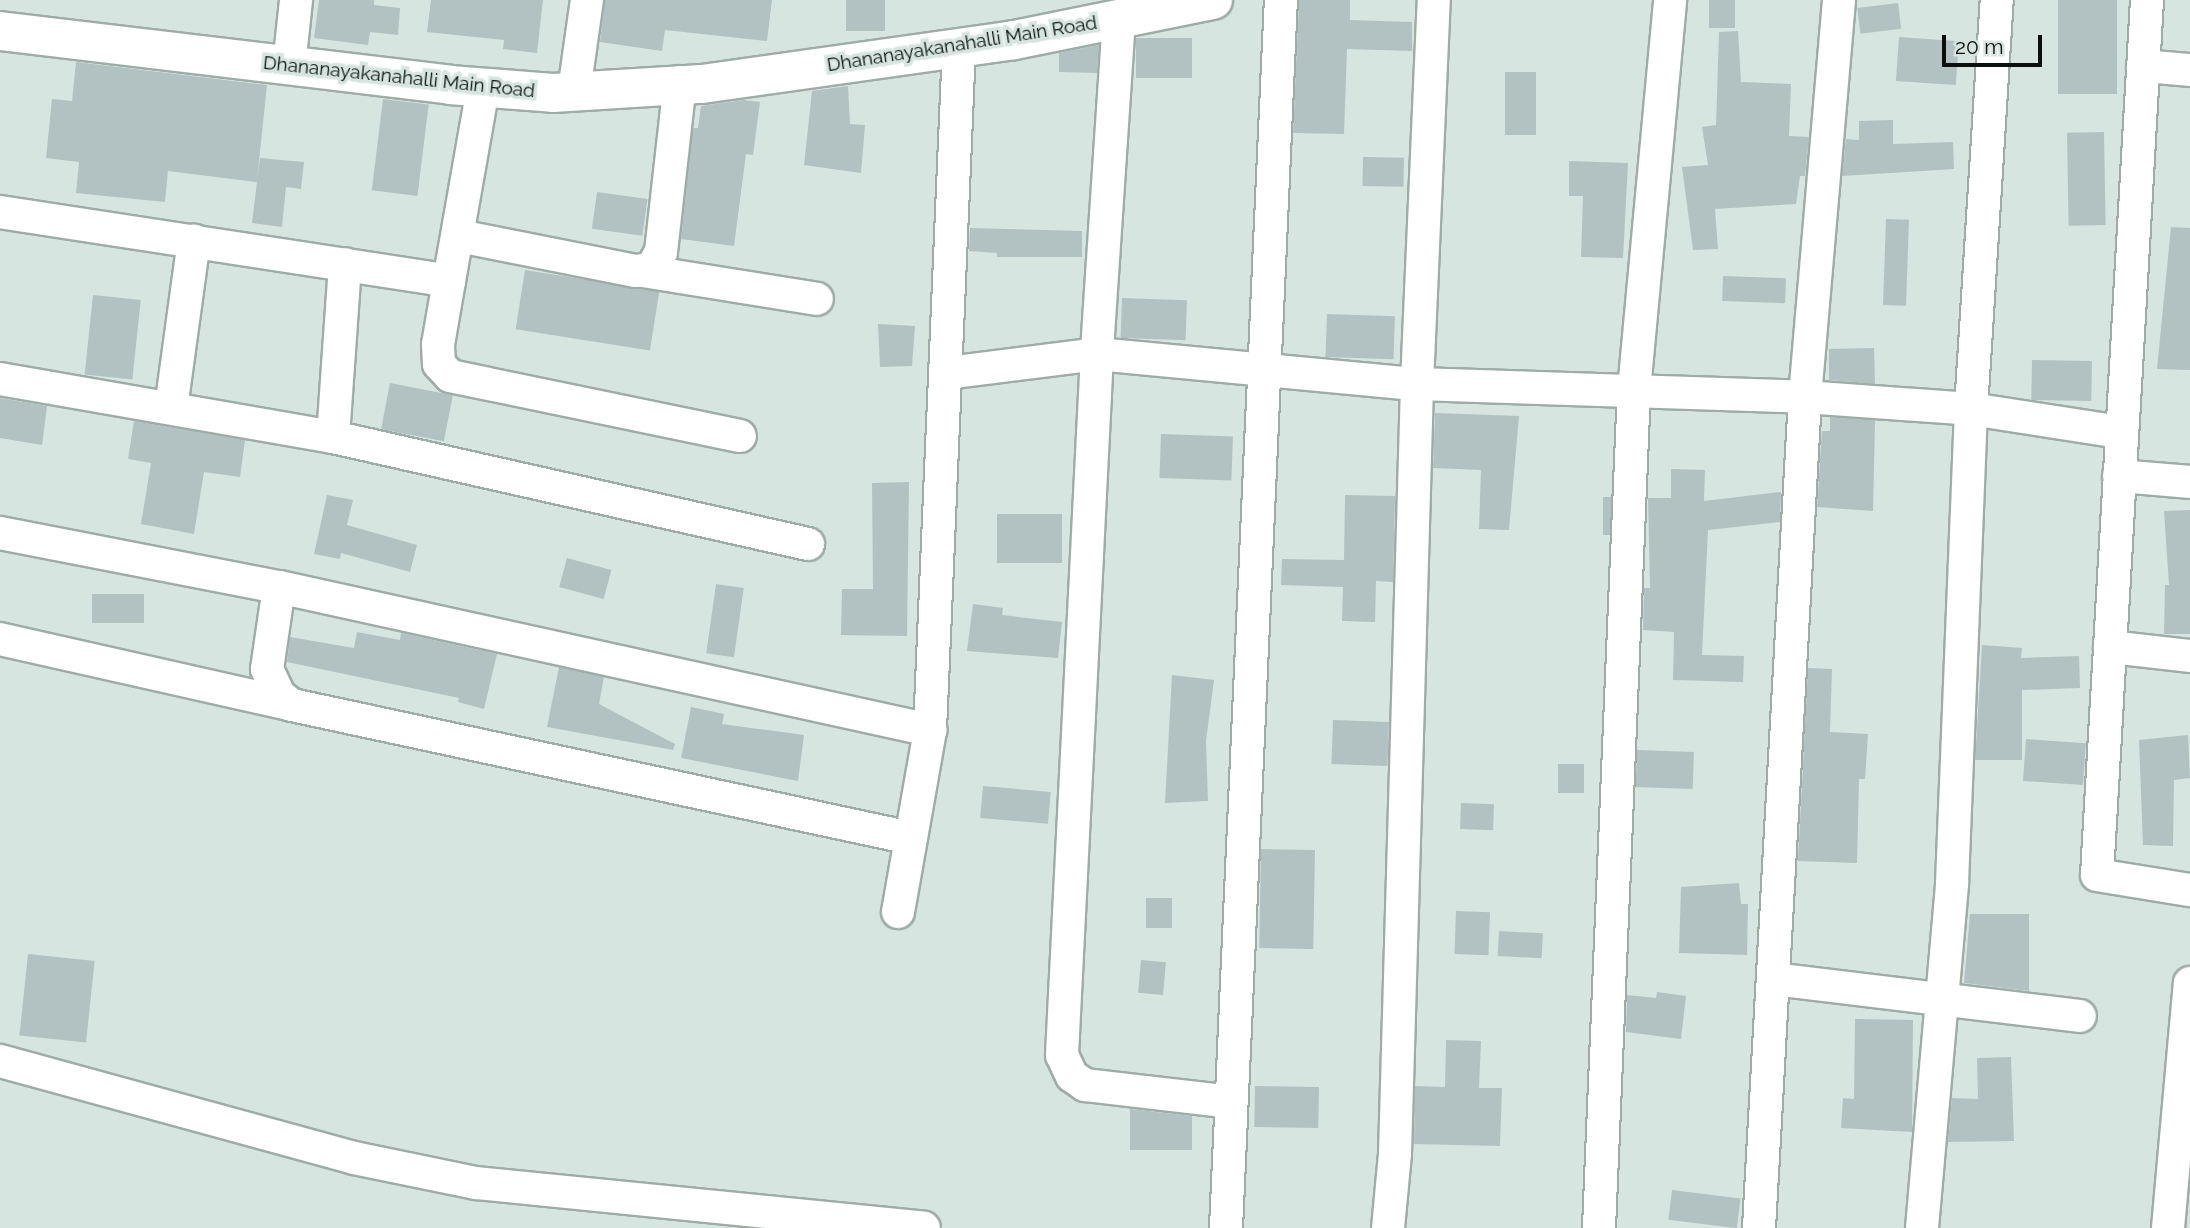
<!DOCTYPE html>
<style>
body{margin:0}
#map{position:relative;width:2190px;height:1228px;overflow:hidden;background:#d6e5df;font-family:Raleway,sans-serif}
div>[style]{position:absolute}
.building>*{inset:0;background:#b2c2c3;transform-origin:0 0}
.roads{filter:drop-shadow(2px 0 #9eaca6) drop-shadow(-2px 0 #9eaca6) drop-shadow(0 2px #9eaca6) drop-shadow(0 -2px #9eaca6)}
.street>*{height:32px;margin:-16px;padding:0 16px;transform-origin:16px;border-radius:16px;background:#fff}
.secondary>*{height:38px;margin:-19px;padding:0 19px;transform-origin:19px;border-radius:19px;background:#fff}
span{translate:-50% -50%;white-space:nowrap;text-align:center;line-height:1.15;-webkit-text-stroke:7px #d6e5df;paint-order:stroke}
.street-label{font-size:19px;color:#0b100e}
.scale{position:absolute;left:1942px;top:35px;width:100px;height:32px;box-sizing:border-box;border:4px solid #0b100e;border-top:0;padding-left:9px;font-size:21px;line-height:24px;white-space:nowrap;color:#0b100e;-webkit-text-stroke:5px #d6e5df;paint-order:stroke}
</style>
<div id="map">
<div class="building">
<i style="clip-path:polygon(319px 0,374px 0,374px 5px,400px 8px,398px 35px,370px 32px,368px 45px,314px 38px)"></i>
<i style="clip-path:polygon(431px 0,543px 0,537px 53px,503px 49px,504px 40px,427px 32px)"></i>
<i style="clip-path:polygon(772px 0,767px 41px,665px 30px,662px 51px,600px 42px,605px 0)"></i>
<i style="left:846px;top:0;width:39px;height:31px"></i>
<i style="clip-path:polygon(1299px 0,1350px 0,1350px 20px,1412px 22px,1412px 51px,1347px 49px,1344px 134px,1293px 133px)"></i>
<i style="left:1709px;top:0;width:26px;height:28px"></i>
<i style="left:2058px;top:0;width:59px;height:94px"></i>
<i style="left:1898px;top:3px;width:26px;height:41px;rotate:83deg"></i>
<i style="clip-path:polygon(1738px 31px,1741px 82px,1791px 84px,1789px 136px,1809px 137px,1805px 176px,1800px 176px,1796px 204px,1715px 209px,1718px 249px,1693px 250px,1682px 167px,1708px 165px,1702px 127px,1716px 125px,1719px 32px)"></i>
<i style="left:1899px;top:37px;width:60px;height:44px;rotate:4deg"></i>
<i style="left:1136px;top:38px;width:56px;height:40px"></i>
<i style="clip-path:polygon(1099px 45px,1097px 73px,1059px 72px,1059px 53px)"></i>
<i style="clip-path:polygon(76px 62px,267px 85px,257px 180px,260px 158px,304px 162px,301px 189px,286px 187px,282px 227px,252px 223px,257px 182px,168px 171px,165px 202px,76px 193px,79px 162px,46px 158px,52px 99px,72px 101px)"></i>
<i style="left:1505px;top:72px;width:31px;height:63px"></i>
<i style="clip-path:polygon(848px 86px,850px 124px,865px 125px,861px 173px,804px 165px,812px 91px)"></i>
<i style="left:383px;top:99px;width:46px;height:92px;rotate:7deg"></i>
<i style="clip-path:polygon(744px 100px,760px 102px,753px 155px,746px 154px,734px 246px,681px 239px,693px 128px,698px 128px,701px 106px)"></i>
<i style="clip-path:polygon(1893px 120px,1893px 144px,1953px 142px,1954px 169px,1842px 176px,1846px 139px,1859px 140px,1859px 121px)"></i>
<i style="left:2104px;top:132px;width:93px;height:37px;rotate:89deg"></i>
<i style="left:1363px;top:157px;width:41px;height:29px;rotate:1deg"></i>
<i style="clip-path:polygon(1569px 161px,1628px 163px,1623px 258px,1581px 257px,1583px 196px,1569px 196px)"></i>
<i style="left:597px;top:192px;width:51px;height:37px;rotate:8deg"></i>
<i style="left:1886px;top:219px;width:23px;height:86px;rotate:2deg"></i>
<i style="clip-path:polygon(2171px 227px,2190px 228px,2190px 370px,2157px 369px)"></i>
<i style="clip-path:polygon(970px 228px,1082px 231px,1082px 257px,997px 257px,997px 253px,969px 251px)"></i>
<i style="left:525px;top:270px;width:136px;height:60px;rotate:9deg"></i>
<i style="left:1723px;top:276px;width:63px;height:25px;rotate:2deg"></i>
<i style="left:93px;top:295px;width:48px;height:80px;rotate:6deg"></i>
<i style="left:1122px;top:298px;width:65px;height:40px;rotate:2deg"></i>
<i style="left:1327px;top:314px;width:68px;height:43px;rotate:2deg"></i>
<i style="clip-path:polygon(878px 324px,915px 326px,912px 366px,880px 367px)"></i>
<i style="clip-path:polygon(1874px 348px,1875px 384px,1829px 380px,1829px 349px)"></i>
<i style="left:2032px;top:360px;width:60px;height:40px;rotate:1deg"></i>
<i style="left:390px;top:383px;width:64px;height:47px;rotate:11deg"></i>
<i style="clip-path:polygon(0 398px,47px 406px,42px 445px,0 438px)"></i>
<i style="clip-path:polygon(1435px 413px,1519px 416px,1509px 530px,1479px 529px,1481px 470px,1433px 468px)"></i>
<i style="clip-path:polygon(1830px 417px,1875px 420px,1873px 511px,1817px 507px,1822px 431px,1830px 431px)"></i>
<i style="clip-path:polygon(134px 421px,245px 440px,240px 477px,204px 472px,194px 534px,141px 524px,151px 463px,128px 459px)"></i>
<i style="left:1161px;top:434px;width:72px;height:44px;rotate:2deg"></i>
<i style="clip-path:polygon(1671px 469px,1705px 470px,1704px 501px,1781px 492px,1780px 522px,1708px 530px,1702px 655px,1744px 656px,1743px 682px,1673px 680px,1674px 632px,1643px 630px,1644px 588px,1650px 588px,1648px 498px,1671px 498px)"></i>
<i style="clip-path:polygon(909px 482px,907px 636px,841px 635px,842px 589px,873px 589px,872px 483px)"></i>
<i style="clip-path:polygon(327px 495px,353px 500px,347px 525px,417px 545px,410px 572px,341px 553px,340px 559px,314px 554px)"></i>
<i style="clip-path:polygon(1345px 495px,1395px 496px,1393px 582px,1376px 581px,1375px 622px,1342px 621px,1343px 587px,1281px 585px,1282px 559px,1344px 560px)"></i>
<i style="left:1603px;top:497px;width:8px;height:38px"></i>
<i style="clip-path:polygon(2190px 510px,2190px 634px,2164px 634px,2165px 585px,2169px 585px,2164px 511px)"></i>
<i style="left:997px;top:514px;width:65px;height:49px"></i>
<i style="left:567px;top:558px;width:46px;height:30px;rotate:15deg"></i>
<i style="left:716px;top:584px;width:28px;height:70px;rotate:8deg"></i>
<i style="left:92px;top:594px;width:52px;height:29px"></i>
<i style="clip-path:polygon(973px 604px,1003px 608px,1002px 615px,1062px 622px,1058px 658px,967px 651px)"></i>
<i style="clip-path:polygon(357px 632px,400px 640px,401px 633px,497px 654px,484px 709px,458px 702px,459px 698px,287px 662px,290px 637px,354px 648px)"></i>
<i style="clip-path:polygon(1982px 645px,2022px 648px,2021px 658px,2079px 656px,2080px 688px,2022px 690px,2022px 760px,1975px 760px)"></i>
<i style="clip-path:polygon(559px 667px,604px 677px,599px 704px,675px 744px,673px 750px,547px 727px)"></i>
<i style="clip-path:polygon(1808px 668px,1832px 669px,1830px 732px,1868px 734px,1865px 779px,1859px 779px,1857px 863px,1798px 861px)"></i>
<i style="clip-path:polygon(1172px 675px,1214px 680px,1206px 741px,1208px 801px,1165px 803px)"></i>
<i style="clip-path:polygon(691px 707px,724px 714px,722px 724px,804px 735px,798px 781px,681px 758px)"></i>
<i style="left:1333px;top:720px;width:56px;height:44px;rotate:2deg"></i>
<i style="clip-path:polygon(2188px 735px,2190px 778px,2174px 780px,2173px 846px,2143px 845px,2139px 740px)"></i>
<i style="left:2026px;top:739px;width:60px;height:42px;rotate:4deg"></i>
<i style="left:1637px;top:750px;width:57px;height:37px;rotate:2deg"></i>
<i style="left:1558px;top:764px;width:26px;height:29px"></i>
<i style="left:983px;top:786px;width:68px;height:32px;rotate:5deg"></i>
<i style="left:1461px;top:803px;width:33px;height:26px;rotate:2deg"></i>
<i style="left:1261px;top:849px;width:54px;height:99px;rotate:1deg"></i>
<i style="clip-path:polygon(1739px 883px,1741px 904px,1748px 904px,1747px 955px,1679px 953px,1681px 887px)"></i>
<i style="left:1146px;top:898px;width:26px;height:30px"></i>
<i style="left:1456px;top:911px;width:34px;height:43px;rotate:2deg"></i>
<i style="clip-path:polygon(1970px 914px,2029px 914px,2029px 991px,1964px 983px)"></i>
<i style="left:1499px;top:931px;width:44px;height:25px;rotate:3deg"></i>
<i style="left:28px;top:954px;width:67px;height:82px;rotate:6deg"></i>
<i style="left:1141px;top:960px;width:25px;height:33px;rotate:5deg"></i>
<i style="clip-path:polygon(1657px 992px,1686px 996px,1681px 1039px,1626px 1032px,1627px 995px,1656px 998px)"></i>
<i style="clip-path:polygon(1855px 1019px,1913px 1020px,1912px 1132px,1841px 1128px,1843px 1098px,1854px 1099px)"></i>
<i style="clip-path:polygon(1446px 1040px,1481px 1041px,1479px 1088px,1502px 1088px,1500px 1146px,1414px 1144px,1415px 1086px,1445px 1087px)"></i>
<i style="clip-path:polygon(2011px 1057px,2014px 1141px,1948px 1142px,1952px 1098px,1978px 1099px,1977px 1058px)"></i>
<i style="left:1255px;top:1086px;width:64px;height:41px;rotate:1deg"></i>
<i style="clip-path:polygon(1130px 1109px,1192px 1116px,1192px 1150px,1130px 1150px)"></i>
<i style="left:1672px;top:1190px;width:69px;height:30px;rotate:7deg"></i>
</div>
<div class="roads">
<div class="street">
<i style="left:2147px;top:0;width:876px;rotate:93.27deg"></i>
<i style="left:2097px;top:875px;width:94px;rotate:9.2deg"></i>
<i style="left:1119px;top:19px;width:336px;rotate:93.8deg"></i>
<i style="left:1097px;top:354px;width:702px;rotate:92.86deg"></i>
<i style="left:1062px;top:1055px;width:23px;rotate:65deg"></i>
<i style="left:1072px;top:1076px;width:16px;rotate:35deg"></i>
<i style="left:1085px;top:1085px;width:147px;rotate:6.6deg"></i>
<i style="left:289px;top:66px;width:66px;rotate:-83.9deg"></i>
<i style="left:2143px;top:66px;width:47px;rotate:4.9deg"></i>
<i style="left:574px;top:91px;width:92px;rotate:-81.9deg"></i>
<i style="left:0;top:212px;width:454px;rotate:8.7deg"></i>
<i style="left:449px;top:281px;width:196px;rotate:-80deg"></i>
<i style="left:459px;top:236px;width:180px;rotate:11.2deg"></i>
<i style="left:636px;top:271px;width:15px;rotate:-8deg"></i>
<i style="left:651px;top:269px;width:20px;rotate:-60deg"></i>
<i style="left:661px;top:252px;width:171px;rotate:-83.6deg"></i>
<i style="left:643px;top:271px;width:176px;rotate:9.1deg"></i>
<i style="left:449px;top:281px;width:65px;rotate:99.8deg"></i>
<i style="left:438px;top:345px;width:19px;rotate:87deg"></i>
<i style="left:439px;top:364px;width:16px;rotate:47deg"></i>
<i style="left:450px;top:376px;width:296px;rotate:11.7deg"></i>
<i style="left:947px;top:373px;width:151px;rotate:-7.2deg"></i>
<i style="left:1097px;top:354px;width:321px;rotate:5.4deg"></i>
<i style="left:1417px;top:384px;width:388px;rotate:1.9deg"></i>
<i style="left:1805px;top:397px;width:166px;rotate:4.1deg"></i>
<i style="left:1971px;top:409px;width:150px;rotate:8.8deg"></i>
<i style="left:0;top:379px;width:338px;rotate:9.9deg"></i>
<i style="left:333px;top:437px;width:487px;rotate:12.7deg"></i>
<i style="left:171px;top:408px;width:169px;rotate:-82.2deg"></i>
<i style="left:333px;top:437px;width:173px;rotate:-86deg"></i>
<i style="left:2119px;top:476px;width:71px;rotate:4.8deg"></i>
<i style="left:0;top:533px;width:284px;rotate:11deg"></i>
<i style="left:279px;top:587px;width:667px;rotate:12.39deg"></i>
<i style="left:930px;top:730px;width:684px;rotate:-87.57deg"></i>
<i style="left:279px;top:587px;width:83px;rotate:98.3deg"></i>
<i style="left:267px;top:669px;width:29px;rotate:65deg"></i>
<i style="left:279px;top:695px;width:16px;rotate:38deg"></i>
<i style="left:292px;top:705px;width:633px;rotate:12.13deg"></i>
<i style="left:0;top:639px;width:299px;rotate:12.7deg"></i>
<i style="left:2110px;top:647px;width:81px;rotate:6.4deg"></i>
<i style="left:898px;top:912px;width:185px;rotate:-80deg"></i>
<i style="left:1774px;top:979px;width:308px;rotate:6.9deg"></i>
<i style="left:0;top:1061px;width:367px;rotate:15.3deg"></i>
<i style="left:354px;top:1158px;width:125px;rotate:11.6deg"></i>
<i style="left:476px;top:1183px;width:450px;rotate:5.7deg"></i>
<i style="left:1226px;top:1228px;width:1229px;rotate:-87.44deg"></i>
<i style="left:1388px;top:1228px;width:74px;rotate:-84.6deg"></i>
<i style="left:1395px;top:1154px;width:770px;rotate:-88.36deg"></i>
<i style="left:1417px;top:384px;width:384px;rotate:-87.5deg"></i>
<i style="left:1599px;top:1228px;width:839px;rotate:-87.61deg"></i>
<i style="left:1634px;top:390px;width:392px;rotate:-84.7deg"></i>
<i style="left:1759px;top:1228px;width:832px;rotate:-86.83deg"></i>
<i style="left:1805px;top:397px;width:398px;rotate:-85.1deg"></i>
<i style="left:1922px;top:1228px;width:346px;rotate:-85deg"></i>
<i style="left:1952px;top:883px;width:474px;rotate:-87.7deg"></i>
<i style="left:1971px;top:409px;width:410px;rotate:-86.4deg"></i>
<i style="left:2168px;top:1228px;width:246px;rotate:-84.9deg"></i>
</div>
<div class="secondary">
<i style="left:0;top:31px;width:453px;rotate:6.8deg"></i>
<i style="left:450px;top:85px;width:103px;rotate:4.4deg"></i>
<i style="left:553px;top:93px;width:149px;rotate:-3.5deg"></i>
<i style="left:702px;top:84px;width:315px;rotate:-8deg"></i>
<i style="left:1014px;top:40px;width:203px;rotate:-11.4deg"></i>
</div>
</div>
<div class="street-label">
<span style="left:962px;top:44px;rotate:-9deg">Dhananayakanahalli Main Road</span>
<span style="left:399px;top:77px;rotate:6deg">Dhananayakanahalli Main Road</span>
</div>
<div class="scale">20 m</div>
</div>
